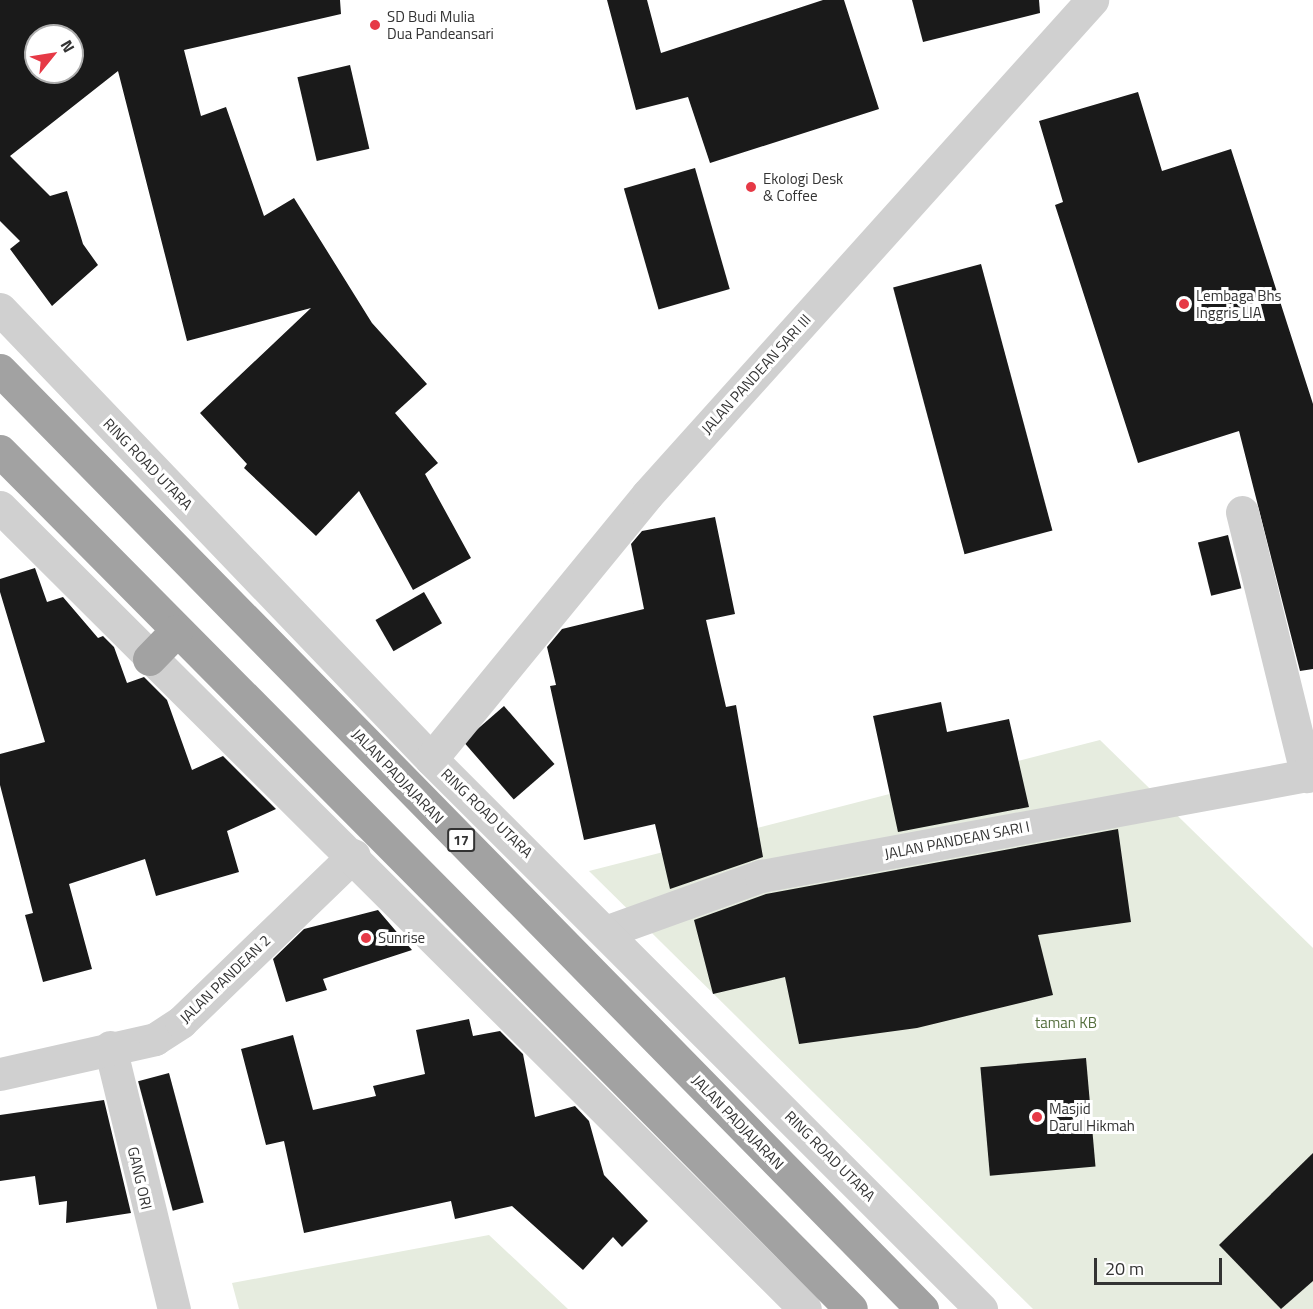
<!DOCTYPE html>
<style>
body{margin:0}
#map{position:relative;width:1313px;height:1309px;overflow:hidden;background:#fff;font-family:"Titillium Web",sans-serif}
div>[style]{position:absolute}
.green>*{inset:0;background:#e6ecdf}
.building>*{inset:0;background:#1a1a1a;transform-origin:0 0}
.minor>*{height:33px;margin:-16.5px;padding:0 16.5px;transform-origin:16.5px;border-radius:16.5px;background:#d0d0d0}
.tertiary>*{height:33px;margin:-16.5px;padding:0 16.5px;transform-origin:16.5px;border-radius:16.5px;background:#d0d0d0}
.trunk>*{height:33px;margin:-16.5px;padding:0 16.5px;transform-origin:16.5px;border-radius:16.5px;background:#a2a2a2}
.dots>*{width:16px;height:16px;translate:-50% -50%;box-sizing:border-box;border:3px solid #fff;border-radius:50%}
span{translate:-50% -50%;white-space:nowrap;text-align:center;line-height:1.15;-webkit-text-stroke:6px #fff;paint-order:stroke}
.shield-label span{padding:2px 4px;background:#fff;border:2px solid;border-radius:4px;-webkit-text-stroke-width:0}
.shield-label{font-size:14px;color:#333;font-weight:700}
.poi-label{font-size:15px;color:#333}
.left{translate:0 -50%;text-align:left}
.street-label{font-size:15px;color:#333}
.park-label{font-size:15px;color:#56703f}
.north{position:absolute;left:24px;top:24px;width:60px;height:60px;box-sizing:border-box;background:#fff;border:2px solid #adadad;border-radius:50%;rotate:60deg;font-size:16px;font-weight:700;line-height:24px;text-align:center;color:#333}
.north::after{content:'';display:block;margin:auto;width:21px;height:27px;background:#e63946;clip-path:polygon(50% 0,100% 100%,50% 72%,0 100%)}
.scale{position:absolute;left:1094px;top:1258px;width:128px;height:27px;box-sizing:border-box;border:3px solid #333;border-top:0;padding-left:8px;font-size:18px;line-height:21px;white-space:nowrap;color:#333;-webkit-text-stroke:4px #fff;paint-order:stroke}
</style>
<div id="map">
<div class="green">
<i style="clip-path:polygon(1100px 740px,1313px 948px,1313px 1309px,1033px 1309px,589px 871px)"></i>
<i style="clip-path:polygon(489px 1235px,568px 1309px,239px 1309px,232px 1283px)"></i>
</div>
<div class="building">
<i style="clip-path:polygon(evenodd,0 0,340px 0,341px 14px,184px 50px,201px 116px,226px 107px,264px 216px,294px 198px,372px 323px,427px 384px,395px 413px,438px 463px,425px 474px,471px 558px,413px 590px,359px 491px,316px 536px,244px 468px,247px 464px,200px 413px,311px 308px,187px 341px,118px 71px,10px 156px,50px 196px,67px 191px,83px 244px,98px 265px,52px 306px,10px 249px,20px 241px,0 221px,0 0,36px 36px,72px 36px,72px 72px,36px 72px,36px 36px)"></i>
<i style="clip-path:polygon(607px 0,647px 0,661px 53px,823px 0,844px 0,879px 109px,710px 163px,688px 97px,636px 110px)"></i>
<i style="clip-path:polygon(912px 0,1039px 0,1040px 13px,923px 42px)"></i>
<i style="left:350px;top:65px;width:86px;height:54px;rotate:77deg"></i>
<i style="clip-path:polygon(1138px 92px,1162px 171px,1231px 149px,1313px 404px,1313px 669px,1300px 671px,1239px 431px,1138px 463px,1055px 205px,1063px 202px,1039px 121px)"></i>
<i style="left:695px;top:168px;width:126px;height:74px;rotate:74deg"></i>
<i style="left:981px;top:264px;width:276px;height:91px;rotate:75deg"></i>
<i style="clip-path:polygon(715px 517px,735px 614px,706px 620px,726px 707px,736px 705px,763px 857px,670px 889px,655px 824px,584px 840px,550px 686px,556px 685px,547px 647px,562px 629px,644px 609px,631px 544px,642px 531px)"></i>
<i style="left:1228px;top:535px;width:55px;height:31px;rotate:76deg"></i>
<i style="clip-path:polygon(35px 568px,47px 602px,63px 597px,98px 638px,103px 636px,114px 647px,127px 683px,144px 677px,167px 700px,192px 770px,223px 756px,276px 809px,227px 831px,239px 872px,156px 896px,145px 859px,69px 884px,92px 969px,43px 982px,25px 915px,33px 913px,0 785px,0 754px,45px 742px,0 592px,0 579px)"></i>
<i style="left:424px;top:592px;width:36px;height:56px;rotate:60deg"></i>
<i style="clip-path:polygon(941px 702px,947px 732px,1009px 719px,1029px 807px,898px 832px,873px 716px)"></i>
<i style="left:504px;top:706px;width:77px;height:54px;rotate:49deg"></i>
<i style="clip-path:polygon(1118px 829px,1131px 922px,1038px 935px,1053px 995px,917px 1028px,799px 1044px,785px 977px,713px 994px,694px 920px,766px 894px)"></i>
<i style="clip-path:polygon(378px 910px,412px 950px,323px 979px,327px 990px,286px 1002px,273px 959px,304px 929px)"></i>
<i style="clip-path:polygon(469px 1019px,473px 1036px,500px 1031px,523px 1054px,535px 1117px,575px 1106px,589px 1121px,604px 1175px,648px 1221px,622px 1247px,613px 1237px,583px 1270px,512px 1206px,455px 1219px,451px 1201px,304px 1233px,284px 1141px,266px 1145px,241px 1049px,293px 1035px,313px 1110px,376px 1096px,373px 1086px,425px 1074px,416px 1030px)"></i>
<i style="left:1086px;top:1058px;width:109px;height:106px;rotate:85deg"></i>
<i style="left:169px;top:1073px;width:134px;height:32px;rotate:75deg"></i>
<i style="clip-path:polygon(104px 1100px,131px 1213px,66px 1223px,67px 1201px,39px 1205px,35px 1176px,0 1181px,0 1115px)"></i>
<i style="clip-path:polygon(1313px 1153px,1313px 1281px,1281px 1309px,1219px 1245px)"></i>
</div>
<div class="minor">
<i style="left:1242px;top:512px;width:272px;rotate:76.2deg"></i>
<i style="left:608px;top:931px;width:163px;rotate:-19.8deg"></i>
<i style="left:761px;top:876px;width:561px;rotate:-10.47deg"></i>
<i style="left:110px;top:1047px;width:270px;rotate:76.3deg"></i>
<i style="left:0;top:1074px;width:159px;rotate:-12.7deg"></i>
<i style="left:155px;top:1039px;width:31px;rotate:-33deg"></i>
<i style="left:181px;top:1022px;width:240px;rotate:-44deg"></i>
</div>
<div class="tertiary">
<i style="left:0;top:309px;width:623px;rotate:46.24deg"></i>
<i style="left:431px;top:759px;width:778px;rotate:45deg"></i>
<i style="left:0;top:507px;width:1136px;rotate:44.89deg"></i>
<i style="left:431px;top:759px;width:341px;rotate:-50.7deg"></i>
<i style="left:647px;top:495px;width:666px;rotate:-48.04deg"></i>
</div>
<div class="trunk">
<i style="left:0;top:370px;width:1316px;rotate:45.52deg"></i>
<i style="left:0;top:451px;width:1208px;rotate:45.23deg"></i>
<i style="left:149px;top:659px;width:39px;rotate:-46deg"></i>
</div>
<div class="dots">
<i style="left:375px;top:25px;background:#e63946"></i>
<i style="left:751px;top:187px;background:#e63946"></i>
<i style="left:1184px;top:304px;background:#e63946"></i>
<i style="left:366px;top:938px;background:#e63946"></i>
<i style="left:1037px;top:1117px;background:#e63946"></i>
</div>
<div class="shield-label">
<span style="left:461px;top:840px">17</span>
</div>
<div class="poi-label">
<span class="left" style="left:387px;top:25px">SD Budi Mulia<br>Dua Pandeansari</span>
<span class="left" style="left:763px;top:187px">Ekologi Desk<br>&amp; Coffee</span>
<span class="left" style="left:1196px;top:304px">Lembaga Bhs<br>Inggris LIA</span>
<span class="left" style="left:378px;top:938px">Sunrise</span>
<span class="left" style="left:1049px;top:1117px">Masjid<br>Darul Hikmah</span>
</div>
<div class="street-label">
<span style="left:756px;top:374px;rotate:-48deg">JALAN PANDEAN SARI III</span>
<span style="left:148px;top:464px;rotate:46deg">RING ROAD UTARA</span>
<span style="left:398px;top:776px;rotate:46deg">JALAN PADJAJARAN</span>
<span style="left:487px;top:813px;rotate:44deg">RING ROAD UTARA</span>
<span style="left:957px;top:840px;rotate:-11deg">JALAN PANDEAN SARI I</span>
<span style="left:225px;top:979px;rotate:-44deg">JALAN PANDEAN 2</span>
<span style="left:738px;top:1122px;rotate:46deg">JALAN PADJAJARAN</span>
<span style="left:830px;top:1156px;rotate:45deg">RING ROAD UTARA</span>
<span style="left:140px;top:1178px;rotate:77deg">GANG ORI</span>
</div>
<div class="park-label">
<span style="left:1066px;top:1023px">taman KB</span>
</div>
<div class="north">N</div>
<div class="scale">20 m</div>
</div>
